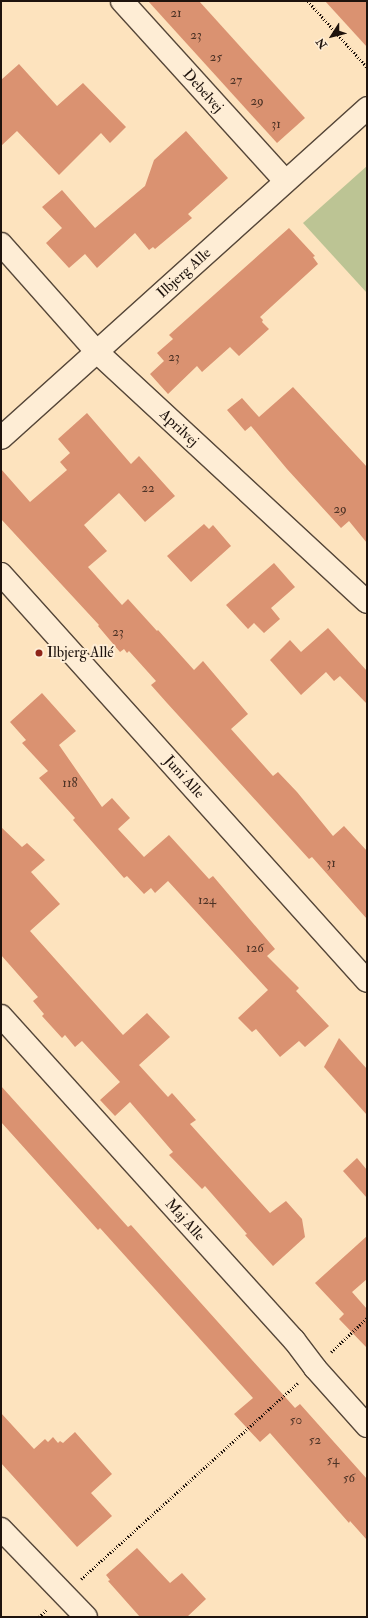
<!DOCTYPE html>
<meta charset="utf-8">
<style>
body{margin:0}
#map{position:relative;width:368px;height:1618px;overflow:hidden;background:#fde3be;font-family:"IM FELL Double Pica",serif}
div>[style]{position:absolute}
.green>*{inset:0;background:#bcc494}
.building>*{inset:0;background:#da9271}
.path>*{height:2.5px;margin-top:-1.25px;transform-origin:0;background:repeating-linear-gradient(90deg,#1e130d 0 1px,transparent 0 3px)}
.roads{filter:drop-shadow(1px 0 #564739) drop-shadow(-1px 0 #564739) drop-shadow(0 1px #564739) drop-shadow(0 -1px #564739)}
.street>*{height:22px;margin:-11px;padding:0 11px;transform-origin:11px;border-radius:11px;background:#feedd5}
.dots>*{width:11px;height:11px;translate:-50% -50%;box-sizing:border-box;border:2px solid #feedd5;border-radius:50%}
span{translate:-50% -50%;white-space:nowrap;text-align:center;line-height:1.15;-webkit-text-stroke:4px #feedd5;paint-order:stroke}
.number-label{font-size:13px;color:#4d3326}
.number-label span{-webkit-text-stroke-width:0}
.street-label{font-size:15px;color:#1e130d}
.poi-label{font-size:15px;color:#1e130d}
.left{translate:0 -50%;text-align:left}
.frame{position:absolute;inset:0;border:2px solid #1e130d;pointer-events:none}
.north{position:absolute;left:312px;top:16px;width:40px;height:40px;-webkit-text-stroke:3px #feedd5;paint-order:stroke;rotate:234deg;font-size:11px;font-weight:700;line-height:16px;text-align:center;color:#1e130d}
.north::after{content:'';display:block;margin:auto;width:14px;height:18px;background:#1e130d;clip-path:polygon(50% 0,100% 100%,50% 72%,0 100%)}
</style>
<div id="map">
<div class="green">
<i style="clip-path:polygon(367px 166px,367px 293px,303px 223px)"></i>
</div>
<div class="building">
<i style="clip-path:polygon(148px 1px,199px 1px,305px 118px,277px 143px)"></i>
<i style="clip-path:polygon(325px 1px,367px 1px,367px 47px)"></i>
<i style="clip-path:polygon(19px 64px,57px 106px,83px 83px,126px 127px,110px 143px,101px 133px,59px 175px,17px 131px,1px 146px,1px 80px)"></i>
<i style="clip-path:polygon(186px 131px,228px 178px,188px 214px,192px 218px,155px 249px,153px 247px,149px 250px,135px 233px,97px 268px,85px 254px,69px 268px,46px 243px,62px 228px,42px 207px,62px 190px,95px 228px,145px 186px,154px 160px)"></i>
<i style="clip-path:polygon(289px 228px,315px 256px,313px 257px,318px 264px,260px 317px,263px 320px,262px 322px,269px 329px,239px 356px,230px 347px,202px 372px,197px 366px,168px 394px,150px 374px,164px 361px,157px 353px,173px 339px,169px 335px)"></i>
<i style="clip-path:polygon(293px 387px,367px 467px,367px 543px,349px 521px,341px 528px,287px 469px,251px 426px,245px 431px,227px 410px,242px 398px,259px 417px)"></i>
<i style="clip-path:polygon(87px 413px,131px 464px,139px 456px,175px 496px,145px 522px,119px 493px,84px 525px,107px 551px,88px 567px,122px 605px,128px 599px,157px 631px,158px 630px,194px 670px,203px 661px,248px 714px,231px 729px,273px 776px,278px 772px,297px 792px,333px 836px,344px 826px,367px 851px,367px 919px,312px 857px,309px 859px,167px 703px,151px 685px,156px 681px,129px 651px,127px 653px,124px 649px,120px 652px,98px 626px,99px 625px,1px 519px,1px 469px,30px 502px,67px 470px,60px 462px,70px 453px,58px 439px)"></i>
<i style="clip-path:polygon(204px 524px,209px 529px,213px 525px,231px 546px,191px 582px,167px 556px)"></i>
<i style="clip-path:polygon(274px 563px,295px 587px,271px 608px,280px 619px,264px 633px,254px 623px,248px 629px,226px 605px)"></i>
<i style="clip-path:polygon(328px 628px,367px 671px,367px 704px,340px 676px,334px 681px,326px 672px,301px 695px,270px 660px,290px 640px,301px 652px)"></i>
<i style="clip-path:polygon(42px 693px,76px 731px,59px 745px,102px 807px,112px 798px,130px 818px,118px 829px,144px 857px,169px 835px,209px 879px,213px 876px,275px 949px,267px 956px,299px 988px,296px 991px,329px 1026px,305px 1047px,299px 1041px,280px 1057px,256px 1029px,252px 1032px,238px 1018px,268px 990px,168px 881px,155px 893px,151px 888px,144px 894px,127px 876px,124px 878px,73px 820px,75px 818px,39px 778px,48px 771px,22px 743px,26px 740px,10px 722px)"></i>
<i style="clip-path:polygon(1px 827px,22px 847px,27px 843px,45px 860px,31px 872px,60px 904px,30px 931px,123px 1035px,147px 1013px,170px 1037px,139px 1065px,168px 1097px,172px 1093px,196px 1120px,190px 1124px,270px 1213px,286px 1201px,302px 1219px,305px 1237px,273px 1266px,245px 1235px,247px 1234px,205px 1186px,202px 1189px,169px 1155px,173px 1152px,130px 1102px,115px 1116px,100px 1100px,120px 1082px,82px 1041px,75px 1047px,65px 1035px,62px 1038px,42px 1016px,44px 1014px,33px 1001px,38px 997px,1px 955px)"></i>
<i style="clip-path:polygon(339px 1038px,367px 1069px,367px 1115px,324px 1067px)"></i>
<i style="clip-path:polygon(1px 1086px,128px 1227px,131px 1225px,295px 1408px,300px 1404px,367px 1479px,367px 1540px,350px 1521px,349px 1523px,270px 1433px,260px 1442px,234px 1414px,253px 1398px,100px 1228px,98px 1230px,1px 1122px)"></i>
<i style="clip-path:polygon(357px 1158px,367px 1170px,367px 1198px,343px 1171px)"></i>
<i style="clip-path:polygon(367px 1236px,367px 1279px,352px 1292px,367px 1309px,367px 1348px,339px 1319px,344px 1314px,315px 1283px)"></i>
<i style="clip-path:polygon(1px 1413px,34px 1449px,45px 1439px,48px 1442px,53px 1437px,58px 1443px,60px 1441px,63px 1443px,75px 1432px,112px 1474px,91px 1493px,112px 1516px,77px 1547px,1px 1463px)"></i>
<i style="clip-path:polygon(137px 1548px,170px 1583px,182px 1573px,206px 1599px,187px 1617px,140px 1617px,108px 1581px,110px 1580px,106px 1575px)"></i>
</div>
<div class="path">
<i style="left:308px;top:1px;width:89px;rotate:48.2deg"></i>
<i style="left:331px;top:1352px;width:50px;rotate:-43.4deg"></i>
<i style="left:81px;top:1579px;width:292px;rotate:-42.1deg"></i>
<i style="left:39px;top:1617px;width:11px;rotate:-45deg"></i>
</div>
<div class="roads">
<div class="street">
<i style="left:122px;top:1px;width:243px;rotate:47.8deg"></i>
<i style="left:1px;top:244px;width:144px;rotate:48.4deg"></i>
<i style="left:97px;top:352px;width:368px;rotate:42.8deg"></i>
<i style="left:1px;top:438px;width:493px;rotate:-42deg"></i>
<i style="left:1px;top:574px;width:547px;rotate:48.04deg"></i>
<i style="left:1px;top:1016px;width:437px;rotate:47.9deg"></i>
<i style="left:294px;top:1340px;width:35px;rotate:53deg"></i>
<i style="left:315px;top:1368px;width:78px;rotate:48.1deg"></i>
<i style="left:1px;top:1529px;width:122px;rotate:46deg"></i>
</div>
</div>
<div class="dots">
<i style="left:39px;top:653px;background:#8f2418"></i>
</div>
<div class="number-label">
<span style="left:176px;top:13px">21</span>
<span style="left:196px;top:35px">23</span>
<span style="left:216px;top:57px">25</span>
<span style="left:236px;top:80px">27</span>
<span style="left:257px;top:101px">29</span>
<span style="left:276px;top:124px">31</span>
<span style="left:174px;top:357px">23</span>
<span style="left:148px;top:488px">22</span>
<span style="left:340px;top:509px">29</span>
<span style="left:118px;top:632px">23</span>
<span style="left:70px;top:783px">118</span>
<span style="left:331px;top:863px">31</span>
<span style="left:207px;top:900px">124</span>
<span style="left:255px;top:948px">126</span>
<span style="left:296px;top:1420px">50</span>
<span style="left:315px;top:1440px">52</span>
<span style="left:333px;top:1460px">54</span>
<span style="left:349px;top:1478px">56</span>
</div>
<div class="street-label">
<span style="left:203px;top:91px;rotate:48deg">Debelvej</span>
<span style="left:184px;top:273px;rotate:-42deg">Ilbjerg Alle</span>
<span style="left:179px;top:428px;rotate:43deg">Aprilvej</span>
<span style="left:184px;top:777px;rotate:48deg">Juni Alle</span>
<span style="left:185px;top:1220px;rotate:48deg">Maj Alle</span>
</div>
<div class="poi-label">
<span class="left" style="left:47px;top:653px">Ilbjerg Allé</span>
</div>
<div class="frame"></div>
<div class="north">N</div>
</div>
